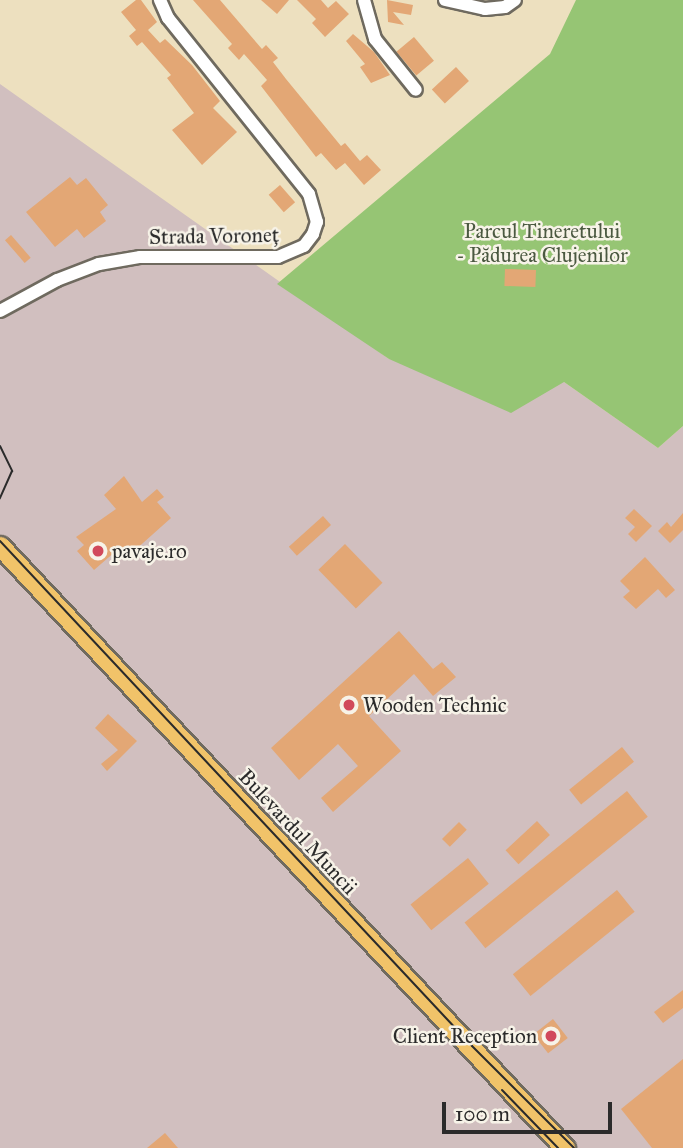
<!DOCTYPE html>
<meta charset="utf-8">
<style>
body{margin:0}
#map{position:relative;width:683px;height:1148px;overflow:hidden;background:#ede0bf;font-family:"IM FELL Great Primer",serif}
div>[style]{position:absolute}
.industrial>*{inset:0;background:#d1bfbf}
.green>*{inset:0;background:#96c574}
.building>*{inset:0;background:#e3a775;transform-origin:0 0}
.roads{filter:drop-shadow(2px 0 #6f6a5f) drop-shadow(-2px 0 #6f6a5f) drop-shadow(0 2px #6f6a5f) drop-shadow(0 -2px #6f6a5f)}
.street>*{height:12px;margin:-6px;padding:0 6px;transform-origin:6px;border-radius:6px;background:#fff}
.primary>*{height:19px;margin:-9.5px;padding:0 9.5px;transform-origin:9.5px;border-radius:9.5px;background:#f1c369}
.tram>*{height:2px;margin:-1px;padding:0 1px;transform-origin:1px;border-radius:1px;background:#2b2b2b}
.dots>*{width:19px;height:19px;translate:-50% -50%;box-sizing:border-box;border:4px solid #f7f3e8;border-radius:50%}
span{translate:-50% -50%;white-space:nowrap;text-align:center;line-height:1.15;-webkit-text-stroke:5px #f7f3e8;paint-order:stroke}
.park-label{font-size:21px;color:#4b5941}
.street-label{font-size:21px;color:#2b2b2b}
.poi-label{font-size:21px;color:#2b2b2b}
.left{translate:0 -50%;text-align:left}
.right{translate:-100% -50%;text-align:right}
.scale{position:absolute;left:442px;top:1102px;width:170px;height:32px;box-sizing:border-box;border:4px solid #2b2b2b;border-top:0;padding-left:9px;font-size:21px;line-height:24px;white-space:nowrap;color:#2b2b2b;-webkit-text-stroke:5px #f7f3e8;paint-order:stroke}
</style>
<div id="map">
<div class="industrial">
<i style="clip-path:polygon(0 84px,389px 359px,564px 382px,658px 448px,683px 426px,683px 1148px,0 1148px)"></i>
</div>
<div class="green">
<i style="clip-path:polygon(576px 0,683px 0,683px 426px,658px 448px,564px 382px,511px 413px,389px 359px,277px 284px,550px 54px)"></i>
</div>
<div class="building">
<i style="clip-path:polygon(136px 0,141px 0,157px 22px,148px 30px,160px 43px,165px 39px,192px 65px,220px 101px,213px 108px,237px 132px,202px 165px,172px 130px,194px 113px,167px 78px,171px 75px,142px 42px,137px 46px,129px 36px,136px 30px,121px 12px)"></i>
<i style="clip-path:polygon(193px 0,220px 0,262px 49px,266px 45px,278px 58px,273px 62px,286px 79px,341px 146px,345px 143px,360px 161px,367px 155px,381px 170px,364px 185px,345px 163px,336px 170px,321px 153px,316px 157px,261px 86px,267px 80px,244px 54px,239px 60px,228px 48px,232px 44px)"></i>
<i style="clip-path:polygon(261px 0,289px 0,277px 14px)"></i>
<i style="clip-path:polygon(297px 0,321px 0,328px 8px,336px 1px,349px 14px,325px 37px,312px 23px,316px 19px)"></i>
<i style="clip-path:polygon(387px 0,413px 5px,411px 15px,393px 12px,404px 25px,388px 22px)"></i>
<i style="clip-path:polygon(353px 34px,374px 52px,390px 75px,371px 83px,360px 67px,365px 64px,346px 41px)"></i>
<i style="left:414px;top:37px;width:31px;height:23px;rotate:50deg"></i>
<i style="left:456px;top:67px;width:19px;height:33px;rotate:47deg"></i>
<i style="clip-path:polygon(70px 177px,77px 185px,86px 178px,108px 205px,100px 212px,106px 221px,84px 238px,77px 229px,55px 247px,26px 212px)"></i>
<i style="left:280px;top:185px;width:23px;height:15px;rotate:49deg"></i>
<i style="left:11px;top:235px;width:30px;height:8px;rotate:49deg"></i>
<i style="left:505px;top:269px;width:31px;height:17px;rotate:2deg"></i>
<i style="clip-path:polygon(124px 476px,142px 502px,157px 489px,164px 497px,157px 502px,171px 518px,124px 560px,116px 551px,94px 570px,77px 551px,84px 545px,76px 537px,116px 509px,104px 495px)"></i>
<i style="clip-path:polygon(634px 509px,652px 526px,636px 542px,628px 534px,635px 527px,625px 518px)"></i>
<i style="clip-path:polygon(683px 513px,683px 530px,670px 543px,658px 531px,667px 522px,671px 527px)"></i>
<i style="left:323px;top:516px;width:12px;height:46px;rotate:48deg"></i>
<i style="left:345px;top:544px;width:54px;height:37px;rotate:46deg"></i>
<i style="clip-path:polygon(645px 557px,675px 590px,666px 598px,658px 589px,636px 609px,623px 597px,630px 591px,620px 581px)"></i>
<i style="clip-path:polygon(399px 631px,433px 669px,442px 662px,456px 677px,433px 696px,414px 674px,369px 716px,401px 751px,333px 812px,321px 798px,358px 766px,338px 744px,299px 780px,271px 748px)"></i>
<i style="clip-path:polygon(108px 714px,137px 741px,107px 771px,101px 764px,118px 750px,95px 728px)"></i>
<i style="left:622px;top:747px;width:19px;height:68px;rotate:51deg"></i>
<i style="left:627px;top:791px;width:33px;height:209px;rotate:51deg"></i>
<i style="left:537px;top:821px;width:19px;height:43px;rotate:47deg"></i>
<i style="left:459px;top:822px;width:11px;height:24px;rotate:45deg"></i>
<i style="left:468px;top:858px;width:33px;height:74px;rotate:51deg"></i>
<i style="left:617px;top:890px;width:28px;height:134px;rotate:51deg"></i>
<i style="clip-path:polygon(683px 990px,683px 1008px,663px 1023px,654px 1012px)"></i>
<i style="left:553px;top:1019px;width:24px;height:25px;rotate:52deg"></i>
<i style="clip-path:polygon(683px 1059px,683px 1148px,652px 1148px,621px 1109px)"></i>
<i style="clip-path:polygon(165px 1133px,178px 1148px,147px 1148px)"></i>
</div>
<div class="roads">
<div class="street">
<i style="left:364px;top:0;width:41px;rotate:74.2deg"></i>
<i style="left:375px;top:39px;width:65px;rotate:51.2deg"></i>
<i style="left:445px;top:0;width:41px;rotate:12.7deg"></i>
<i style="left:485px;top:9px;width:20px;rotate:-6deg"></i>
<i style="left:505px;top:7px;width:12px;rotate:-35deg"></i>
<i style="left:0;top:311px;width:65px;rotate:-28.5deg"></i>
<i style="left:57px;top:280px;width:45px;rotate:-20.9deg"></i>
<i style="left:99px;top:264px;width:42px;rotate:-9.7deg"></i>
<i style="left:140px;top:257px;width:138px"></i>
<i style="left:278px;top:257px;width:28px;rotate:-23deg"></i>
<i style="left:304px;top:246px;width:15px;rotate:-53deg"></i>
<i style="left:313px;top:234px;width:13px;rotate:-72deg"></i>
<i style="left:317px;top:222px;width:29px;rotate:-106deg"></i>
<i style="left:309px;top:194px;width:226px;rotate:-128.7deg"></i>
<i style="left:168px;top:18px;width:20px;rotate:-114deg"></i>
</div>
<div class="primary">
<i style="left:0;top:546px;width:826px;rotate:46.82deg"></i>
</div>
</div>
<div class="tram">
<i style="left:0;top:446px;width:28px;rotate:64deg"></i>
<i style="left:12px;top:471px;width:30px;rotate:114deg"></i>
<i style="left:0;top:541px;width:691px;rotate:46.93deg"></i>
<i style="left:472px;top:1046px;width:144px;rotate:45deg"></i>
<i style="left:502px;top:1090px;width:81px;rotate:46deg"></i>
</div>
<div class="dots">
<i style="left:98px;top:551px;background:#d1495b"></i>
<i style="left:349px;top:705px;background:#d1495b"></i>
<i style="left:551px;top:1036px;background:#d1495b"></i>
</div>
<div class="park-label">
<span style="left:542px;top:243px">Parcul Tineretului<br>- Pădurea Clujenilor</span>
</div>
<div class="street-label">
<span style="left:214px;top:236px;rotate:-1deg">Strada Voroneț</span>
<span style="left:298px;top:832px;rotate:47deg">Bulevardul Muncii</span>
</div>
<div class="poi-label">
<span class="left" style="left:112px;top:551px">pavaje.ro</span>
<span class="left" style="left:363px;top:705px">Wooden Technic</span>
<span class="right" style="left:537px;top:1036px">Client Reception</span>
</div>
<div class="scale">100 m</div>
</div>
